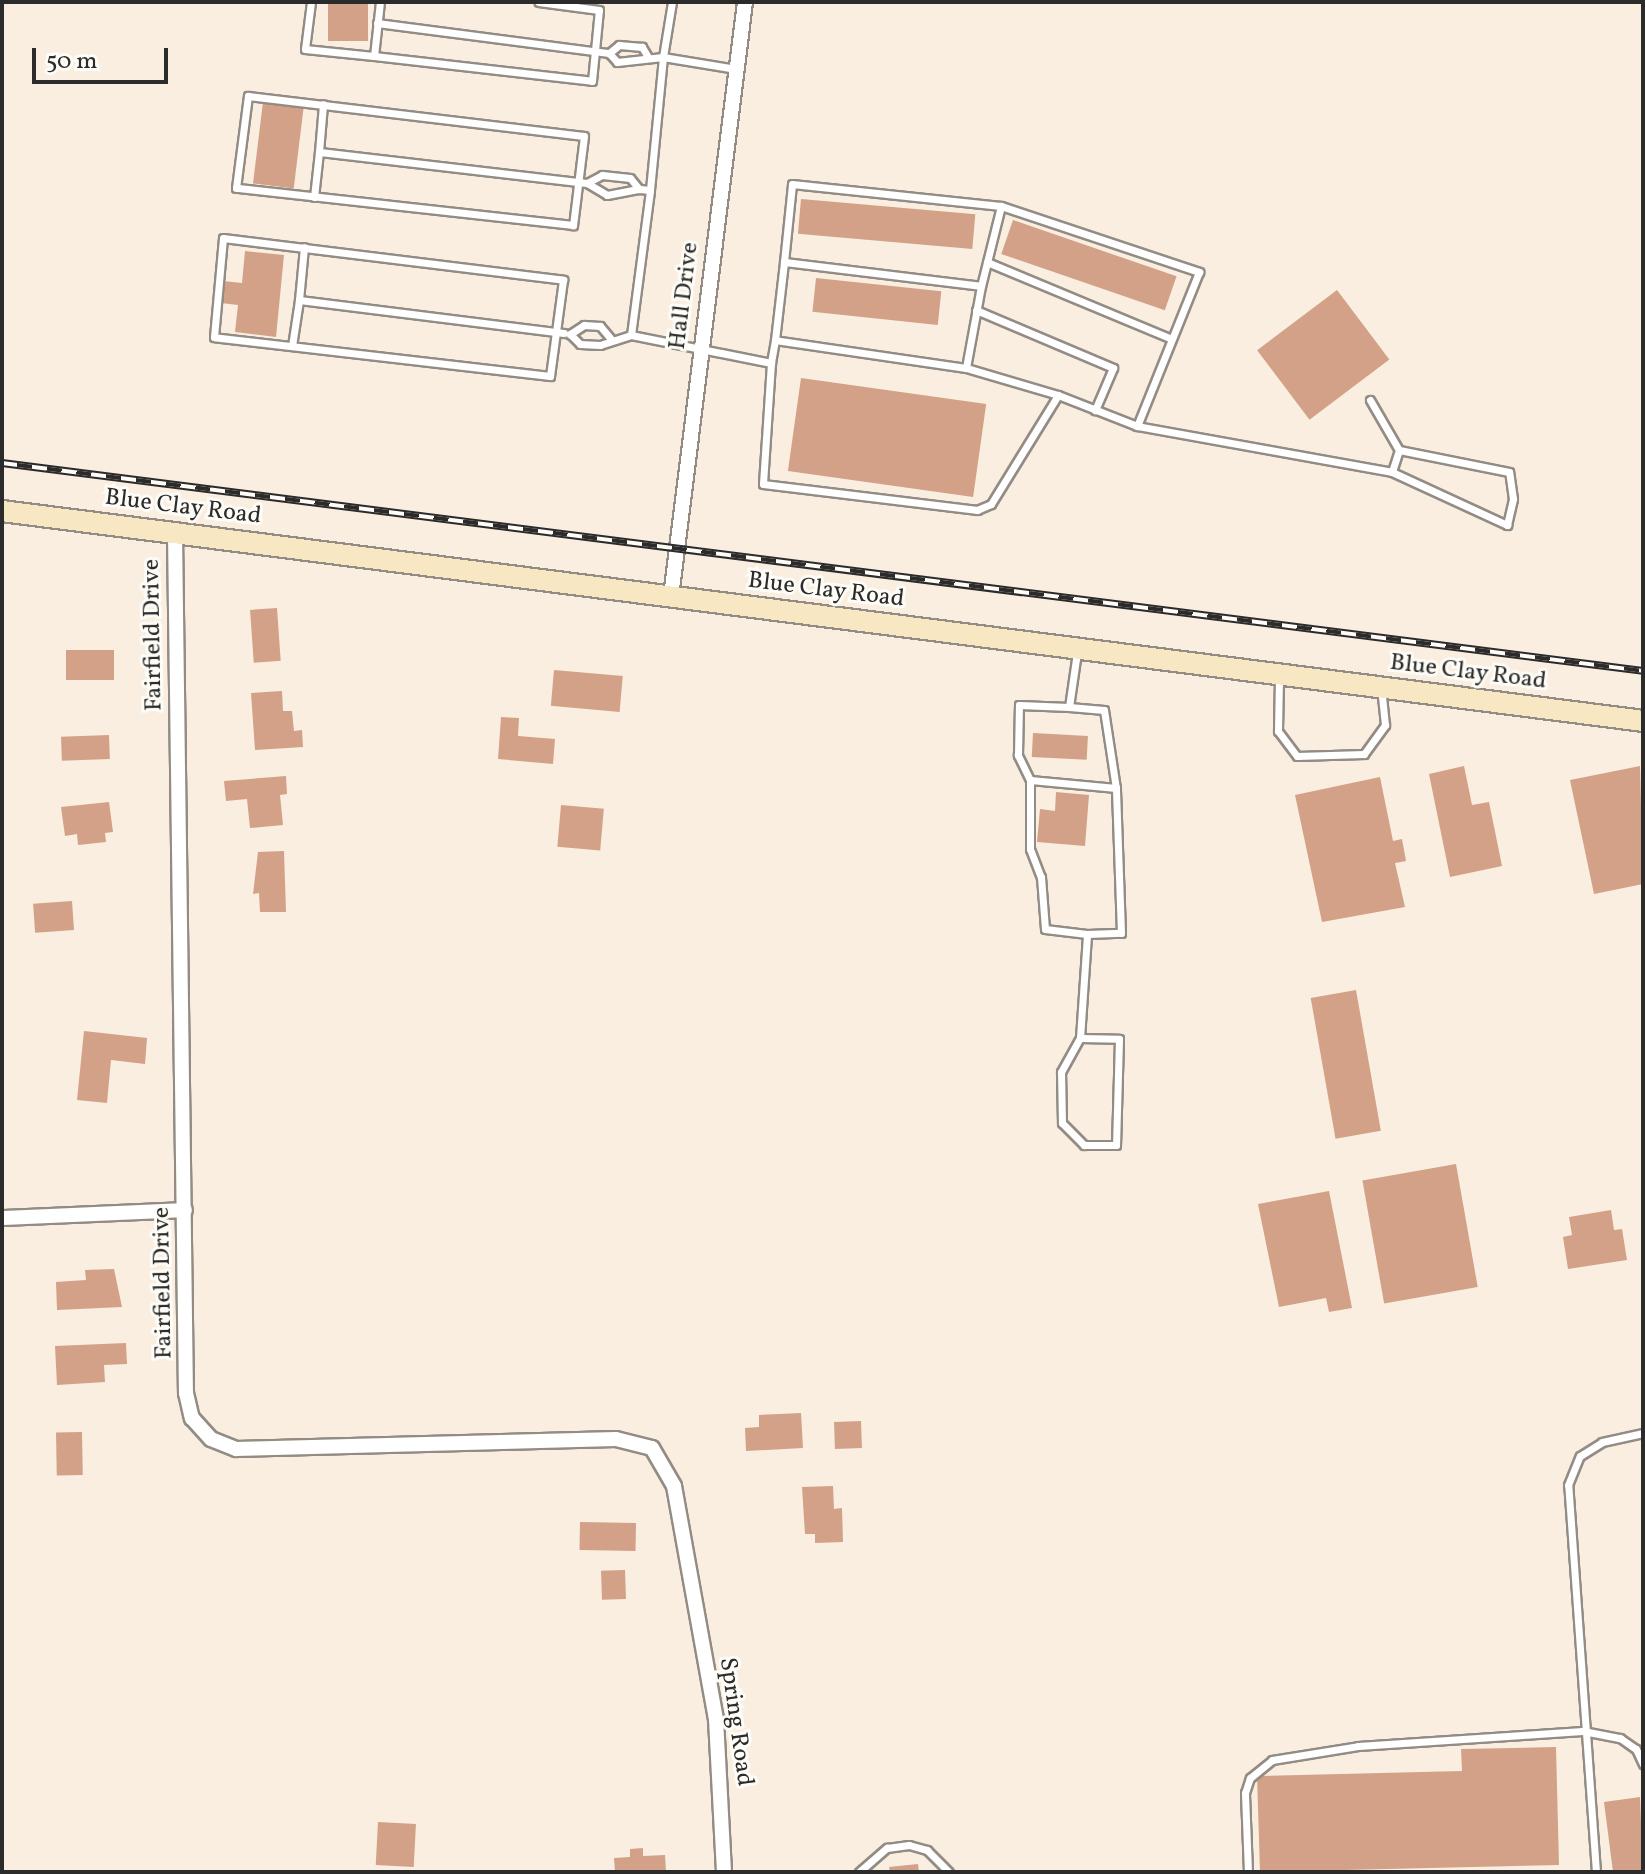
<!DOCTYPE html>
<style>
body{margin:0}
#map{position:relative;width:1645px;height:1874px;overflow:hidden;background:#f9eedf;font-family:Vollkorn,serif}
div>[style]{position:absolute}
.building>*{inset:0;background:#d3a188;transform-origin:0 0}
.roads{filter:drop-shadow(2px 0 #928c85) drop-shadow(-2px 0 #928c85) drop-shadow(0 2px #928c85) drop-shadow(0 -2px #928c85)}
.lane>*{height:7px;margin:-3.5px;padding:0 3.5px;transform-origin:3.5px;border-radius:3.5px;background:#fff}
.street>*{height:14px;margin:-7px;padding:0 7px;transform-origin:7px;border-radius:7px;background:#fff}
.secondary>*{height:20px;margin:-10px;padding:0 10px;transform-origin:10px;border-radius:10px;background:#f7e8c3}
.rail>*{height:8px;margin-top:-4px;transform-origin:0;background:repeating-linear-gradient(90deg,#fdfcf7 0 15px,#2b2b2b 0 30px);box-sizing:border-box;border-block:2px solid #2b2b2b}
span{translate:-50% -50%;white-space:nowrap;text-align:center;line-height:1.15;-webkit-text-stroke:6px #fdfcf7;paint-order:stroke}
.street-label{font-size:24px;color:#2b2b2b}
.frame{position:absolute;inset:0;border:4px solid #2b2b2b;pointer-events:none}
.scale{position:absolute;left:32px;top:48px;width:136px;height:36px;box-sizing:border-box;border:4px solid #2b2b2b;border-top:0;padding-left:10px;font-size:24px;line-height:28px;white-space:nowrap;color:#2b2b2b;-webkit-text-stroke:6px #fdfcf7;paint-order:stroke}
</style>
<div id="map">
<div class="building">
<i style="left:328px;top:2px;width:40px;height:39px"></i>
<i style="left:263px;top:102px;width:41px;height:82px;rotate:7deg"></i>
<i style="left:801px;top:199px;width:175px;height:35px;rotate:5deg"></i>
<i style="left:1013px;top:220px;width:173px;height:36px;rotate:19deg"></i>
<i style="clip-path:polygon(245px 251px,284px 255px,276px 337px,235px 332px,238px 305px,221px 303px,223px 281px,242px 283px)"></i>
<i style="left:816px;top:278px;width:126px;height:34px;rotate:6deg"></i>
<i style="left:1337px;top:290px;width:87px;height:100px;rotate:53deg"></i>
<i style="left:801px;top:378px;width:187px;height:94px;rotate:8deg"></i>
<i style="left:277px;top:608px;width:53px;height:27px;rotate:86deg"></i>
<i style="left:66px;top:650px;width:48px;height:30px"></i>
<i style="left:554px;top:670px;width:69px;height:36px;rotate:5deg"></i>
<i style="clip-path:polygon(282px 691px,283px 711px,292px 711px,294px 731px,302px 730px,303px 747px,255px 750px,251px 693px)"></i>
<i style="clip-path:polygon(501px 717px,519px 718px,518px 736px,555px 739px,553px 764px,498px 759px)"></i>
<i style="left:1033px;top:733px;width:55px;height:24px;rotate:3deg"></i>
<i style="left:109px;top:735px;width:24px;height:48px;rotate:88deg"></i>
<i style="clip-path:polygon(1464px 766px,1472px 805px,1489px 802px,1502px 866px,1450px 877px,1429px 774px)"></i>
<i style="clip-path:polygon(1640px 766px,1643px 884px,1594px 894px,1570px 780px)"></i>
<i style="clip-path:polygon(286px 776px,287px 794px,280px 795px,283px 825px,250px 828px,247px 799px,226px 801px,224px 781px)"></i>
<i style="clip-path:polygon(1380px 777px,1393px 841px,1402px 839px,1406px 861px,1395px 863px,1405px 907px,1322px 922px,1295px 795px)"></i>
<i style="clip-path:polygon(1056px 792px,1089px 795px,1085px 846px,1037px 842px,1040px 809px,1055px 811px)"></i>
<i style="clip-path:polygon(109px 802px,113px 832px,105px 833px,106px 842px,78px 845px,77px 834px,65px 836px,61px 807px)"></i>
<i style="left:561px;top:805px;width:43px;height:42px;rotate:5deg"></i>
<i style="clip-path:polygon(284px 851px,286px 912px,260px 912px,259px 893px,253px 894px,258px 852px)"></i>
<i style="left:72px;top:901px;width:29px;height:39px;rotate:86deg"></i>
<i style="left:1356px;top:990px;width:143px;height:46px;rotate:80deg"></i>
<i style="clip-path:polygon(84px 1031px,147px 1038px,145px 1064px,111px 1060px,107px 1103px,77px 1100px)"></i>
<i style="left:1456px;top:1164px;width:125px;height:95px;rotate:80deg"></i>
<i style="clip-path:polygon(1329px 1191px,1352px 1308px,1329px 1312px,1326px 1298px,1279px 1307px,1258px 1204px)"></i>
<i style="clip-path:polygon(1611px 1210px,1614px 1230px,1622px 1229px,1627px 1260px,1568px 1269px,1563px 1237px,1572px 1235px,1569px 1217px)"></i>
<i style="clip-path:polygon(114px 1269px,122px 1307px,57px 1310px,56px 1282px,86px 1280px,85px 1270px)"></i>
<i style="clip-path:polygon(126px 1343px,127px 1364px,104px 1365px,105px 1382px,57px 1385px,55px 1346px)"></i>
<i style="clip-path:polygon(801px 1413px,803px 1448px,746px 1451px,745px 1428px,759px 1427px,759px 1415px)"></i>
<i style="left:861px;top:1421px;width:27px;height:27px;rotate:88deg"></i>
<i style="left:82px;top:1432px;width:43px;height:26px;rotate:89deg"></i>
<i style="clip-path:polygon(833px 1486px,834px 1509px,842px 1508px,843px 1542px,815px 1543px,815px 1534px,805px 1534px,802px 1487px)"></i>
<i style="left:580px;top:1522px;width:56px;height:28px;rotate:1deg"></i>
<i style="left:625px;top:1570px;width:29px;height:24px;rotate:88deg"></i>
<i style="clip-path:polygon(1556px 1747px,1559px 1865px,1260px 1872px,1257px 1776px,1462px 1771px,1461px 1749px)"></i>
<i style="clip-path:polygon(1640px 1797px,1643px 1872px,1613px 1872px,1604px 1802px)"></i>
<i style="left:378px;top:1822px;width:38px;height:43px;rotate:3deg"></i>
<i style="clip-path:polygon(643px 1848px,643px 1856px,665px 1855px,666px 1872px,615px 1872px,614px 1858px,630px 1857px,630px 1849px)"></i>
<i style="clip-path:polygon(918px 1864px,919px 1872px,890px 1872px,889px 1867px)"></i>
</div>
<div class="roads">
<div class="lane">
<i style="left:311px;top:2px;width:47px;rotate:97.3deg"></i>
<i style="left:305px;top:49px;width:69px;rotate:5.8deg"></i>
<i style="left:374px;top:56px;width:54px;rotate:-83.7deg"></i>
<i style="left:672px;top:2px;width:56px;rotate:99.3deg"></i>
<i style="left:663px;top:57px;width:74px;rotate:9.3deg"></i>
<i style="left:377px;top:23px;width:234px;rotate:7.4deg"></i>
<i style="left:374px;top:56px;width:219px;rotate:6.5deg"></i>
<i style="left:592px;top:81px;width:71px;rotate:-84.4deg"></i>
<i style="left:599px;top:10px;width:61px;rotate:-172.4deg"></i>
<i style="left:648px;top:57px;width:12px;rotate:-121deg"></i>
<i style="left:642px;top:47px;width:23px;rotate:-175deg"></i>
<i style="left:619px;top:45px;width:13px;rotate:141deg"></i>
<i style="left:609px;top:53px;width:12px;rotate:48deg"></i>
<i style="left:617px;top:62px;width:46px;rotate:-6.2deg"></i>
<i style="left:663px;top:57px;width:134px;rotate:95.6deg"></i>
<i style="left:248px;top:96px;width:338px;rotate:6.8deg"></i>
<i style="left:584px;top:136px;width:90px;rotate:97deg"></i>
<i style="left:573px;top:225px;width:339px;rotate:-173.7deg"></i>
<i style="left:236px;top:188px;width:93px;rotate:-82.6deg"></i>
<i style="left:319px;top:152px;width:48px;rotate:-85.2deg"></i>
<i style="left:314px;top:197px;width:45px;rotate:-83.7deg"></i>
<i style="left:319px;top:152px;width:270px;rotate:6.6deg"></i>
<i style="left:1001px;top:206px;width:209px;rotate:18.4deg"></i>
<i style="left:1199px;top:272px;width:166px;rotate:111.9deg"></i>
<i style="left:223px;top:238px;width:343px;rotate:7deg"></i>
<i style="left:563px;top:280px;width:97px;rotate:97.7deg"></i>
<i style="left:550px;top:376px;width:338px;rotate:-173.4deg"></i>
<i style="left:214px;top:337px;width:99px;rotate:-84.8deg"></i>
<i style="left:784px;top:262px;width:78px;rotate:-84.1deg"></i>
<i style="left:792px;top:184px;width:210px;rotate:6deg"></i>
<i style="left:1001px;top:206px;width:82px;rotate:104deg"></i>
<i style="left:987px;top:262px;width:200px;rotate:22.6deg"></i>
<i style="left:299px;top:300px;width:53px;rotate:-84.6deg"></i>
<i style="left:976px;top:310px;width:149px;rotate:22.9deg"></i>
<i style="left:1113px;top:368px;width:46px;rotate:113.2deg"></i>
<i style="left:631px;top:335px;width:146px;rotate:-82.5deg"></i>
<i style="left:650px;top:190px;width:11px;rotate:-175deg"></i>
<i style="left:639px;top:189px;width:14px;rotate:-129deg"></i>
<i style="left:630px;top:178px;width:28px;rotate:-174deg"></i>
<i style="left:602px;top:175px;width:17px;rotate:152deg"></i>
<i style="left:587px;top:183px;width:23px;rotate:31deg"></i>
<i style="left:607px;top:195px;width:33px;rotate:-11deg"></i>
<i style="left:611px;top:339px;width:17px;rotate:-130deg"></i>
<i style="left:600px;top:326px;width:16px;rotate:-176deg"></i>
<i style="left:584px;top:325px;width:17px;rotate:147deg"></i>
<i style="left:570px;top:334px;width:14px;rotate:45deg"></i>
<i style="left:580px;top:344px;width:20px;rotate:3deg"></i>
<i style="left:600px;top:345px;width:33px;rotate:-18deg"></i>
<i style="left:631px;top:335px;width:143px;rotate:11.3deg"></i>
<i style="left:771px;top:363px;width:121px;rotate:93.8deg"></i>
<i style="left:763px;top:484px;width:216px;rotate:6.9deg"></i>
<i style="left:977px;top:510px;width:15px;rotate:-23deg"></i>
<i style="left:991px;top:504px;width:128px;rotate:-58.4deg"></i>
<i style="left:1058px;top:395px;width:96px;rotate:-163.6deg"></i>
<i style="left:966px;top:368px;width:193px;rotate:-171.7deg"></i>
<i style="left:775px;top:340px;width:23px;rotate:100deg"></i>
<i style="left:775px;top:340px;width:79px;rotate:-83.4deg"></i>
<i style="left:784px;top:262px;width:198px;rotate:6.9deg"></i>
<i style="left:981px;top:286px;width:83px;rotate:100.4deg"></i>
<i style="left:292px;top:346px;width:47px;rotate:-81.3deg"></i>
<i style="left:299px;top:300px;width:267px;rotate:7.1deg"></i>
<i style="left:1058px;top:395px;width:85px;rotate:21.4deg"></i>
<i style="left:1137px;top:426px;width:259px;rotate:10.2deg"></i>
<i style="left:1392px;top:472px;width:127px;rotate:24.7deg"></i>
<i style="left:1507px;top:525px;width:27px;rotate:-77deg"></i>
<i style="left:1513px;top:499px;width:27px;rotate:-98deg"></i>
<i style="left:1509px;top:472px;width:112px;rotate:-168.7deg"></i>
<i style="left:1370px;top:400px;width:58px;rotate:59.9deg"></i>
<i style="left:1399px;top:450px;width:23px;rotate:108deg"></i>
<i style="left:1279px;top:678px;width:53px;rotate:91.1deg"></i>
<i style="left:1278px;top:731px;width:31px;rotate:53deg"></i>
<i style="left:1297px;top:756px;width:67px;rotate:-1.7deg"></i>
<i style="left:1364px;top:754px;width:36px;rotate:-54deg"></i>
<i style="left:1385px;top:725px;width:37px;rotate:-96deg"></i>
<i style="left:1069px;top:707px;width:35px;rotate:5deg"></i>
<i style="left:1104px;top:710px;width:79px;rotate:81.3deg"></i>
<i style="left:1116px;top:788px;width:86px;rotate:-174.7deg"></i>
<i style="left:1030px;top:780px;width:28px;rotate:-116deg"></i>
<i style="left:1018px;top:755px;width:50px;rotate:-88.9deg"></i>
<i style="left:1019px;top:705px;width:50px;rotate:2.3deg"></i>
<i style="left:1069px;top:707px;width:56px;rotate:-81.7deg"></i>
<i style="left:1030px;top:780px;width:69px;rotate:90deg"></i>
<i style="left:1030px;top:849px;width:30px;rotate:69deg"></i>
<i style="left:1041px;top:877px;width:52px;rotate:85.6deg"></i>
<i style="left:1045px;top:929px;width:42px;rotate:6.8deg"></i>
<i style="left:1087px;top:934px;width:34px;rotate:-2deg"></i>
<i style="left:1121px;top:933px;width:145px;rotate:-92deg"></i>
<i style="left:1080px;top:1038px;width:39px;rotate:1deg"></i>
<i style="left:1119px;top:1039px;width:106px;rotate:91.6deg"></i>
<i style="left:1116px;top:1145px;width:32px;rotate:180deg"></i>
<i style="left:1084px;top:1145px;width:31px;rotate:-135deg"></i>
<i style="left:1062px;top:1123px;width:51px;rotate:-91.1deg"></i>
<i style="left:1061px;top:1072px;width:39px;rotate:-61deg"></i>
<i style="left:1080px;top:1038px;width:104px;rotate:-86.1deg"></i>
<i style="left:859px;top:1872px;width:37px;rotate:-41deg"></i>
<i style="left:887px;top:1848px;width:22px;rotate:-8deg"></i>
<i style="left:909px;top:1845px;width:19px;rotate:16deg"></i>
<i style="left:927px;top:1850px;width:31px;rotate:45deg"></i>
<i style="left:1248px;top:1872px;width:79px;rotate:-92.2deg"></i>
<i style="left:1245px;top:1793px;width:16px;rotate:-72deg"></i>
<i style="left:1250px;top:1778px;width:28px;rotate:-39deg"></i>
<i style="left:1272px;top:1760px;width:87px;rotate:-9.2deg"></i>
<i style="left:1358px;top:1746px;width:225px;rotate:-3.8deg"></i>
<i style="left:1583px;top:1731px;width:38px;rotate:11deg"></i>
<i style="left:1620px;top:1738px;width:19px;rotate:35deg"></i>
<i style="left:1636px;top:1749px;width:17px;rotate:65deg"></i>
<i style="left:1596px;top:1872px;width:388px;rotate:-94.1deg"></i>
<i style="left:1568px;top:1485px;width:31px;rotate:-68deg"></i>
<i style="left:1580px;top:1456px;width:26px;rotate:-32deg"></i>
<i style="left:1602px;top:1442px;width:42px;rotate:-12.4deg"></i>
</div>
<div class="street">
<i style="left:175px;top:533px;width:860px;rotate:89.27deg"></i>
<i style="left:186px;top:1393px;width:26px;rotate:77deg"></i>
<i style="left:192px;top:1418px;width:28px;rotate:48deg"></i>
<i style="left:211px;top:1439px;width:27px;rotate:22deg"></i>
<i style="left:236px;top:1449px;width:380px;rotate:-1.5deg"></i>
<i style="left:616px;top:1439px;width:37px;rotate:14deg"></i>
<i style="left:652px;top:1448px;width:44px;rotate:59.9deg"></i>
<i style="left:674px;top:1486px;width:237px;rotate:79.8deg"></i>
<i style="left:716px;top:1719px;width:153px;rotate:87deg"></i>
<i style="left:671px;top:597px;width:600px;rotate:-82.91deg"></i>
<i style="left:2px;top:1218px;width:183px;rotate:-2.5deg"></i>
</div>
<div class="secondary">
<i style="left:2px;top:511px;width:1654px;rotate:7.29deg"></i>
</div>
</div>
<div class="rail">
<i style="left:2px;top:463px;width:1654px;rotate:7.22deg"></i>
</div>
<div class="street-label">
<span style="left:685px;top:296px;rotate:-83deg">Hall Drive</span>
<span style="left:183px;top:508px;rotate:7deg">Blue Clay Road</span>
<span style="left:826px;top:591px;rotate:7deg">Blue Clay Road</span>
<span style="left:154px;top:635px;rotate:-91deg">Fairfield Drive</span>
<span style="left:1468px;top:673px;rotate:7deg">Blue Clay Road</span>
<span style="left:164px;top:1283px;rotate:-91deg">Fairfield Drive</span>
<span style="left:735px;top:1722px;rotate:82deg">Spring Road</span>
</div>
<div class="frame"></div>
<div class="scale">50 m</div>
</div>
